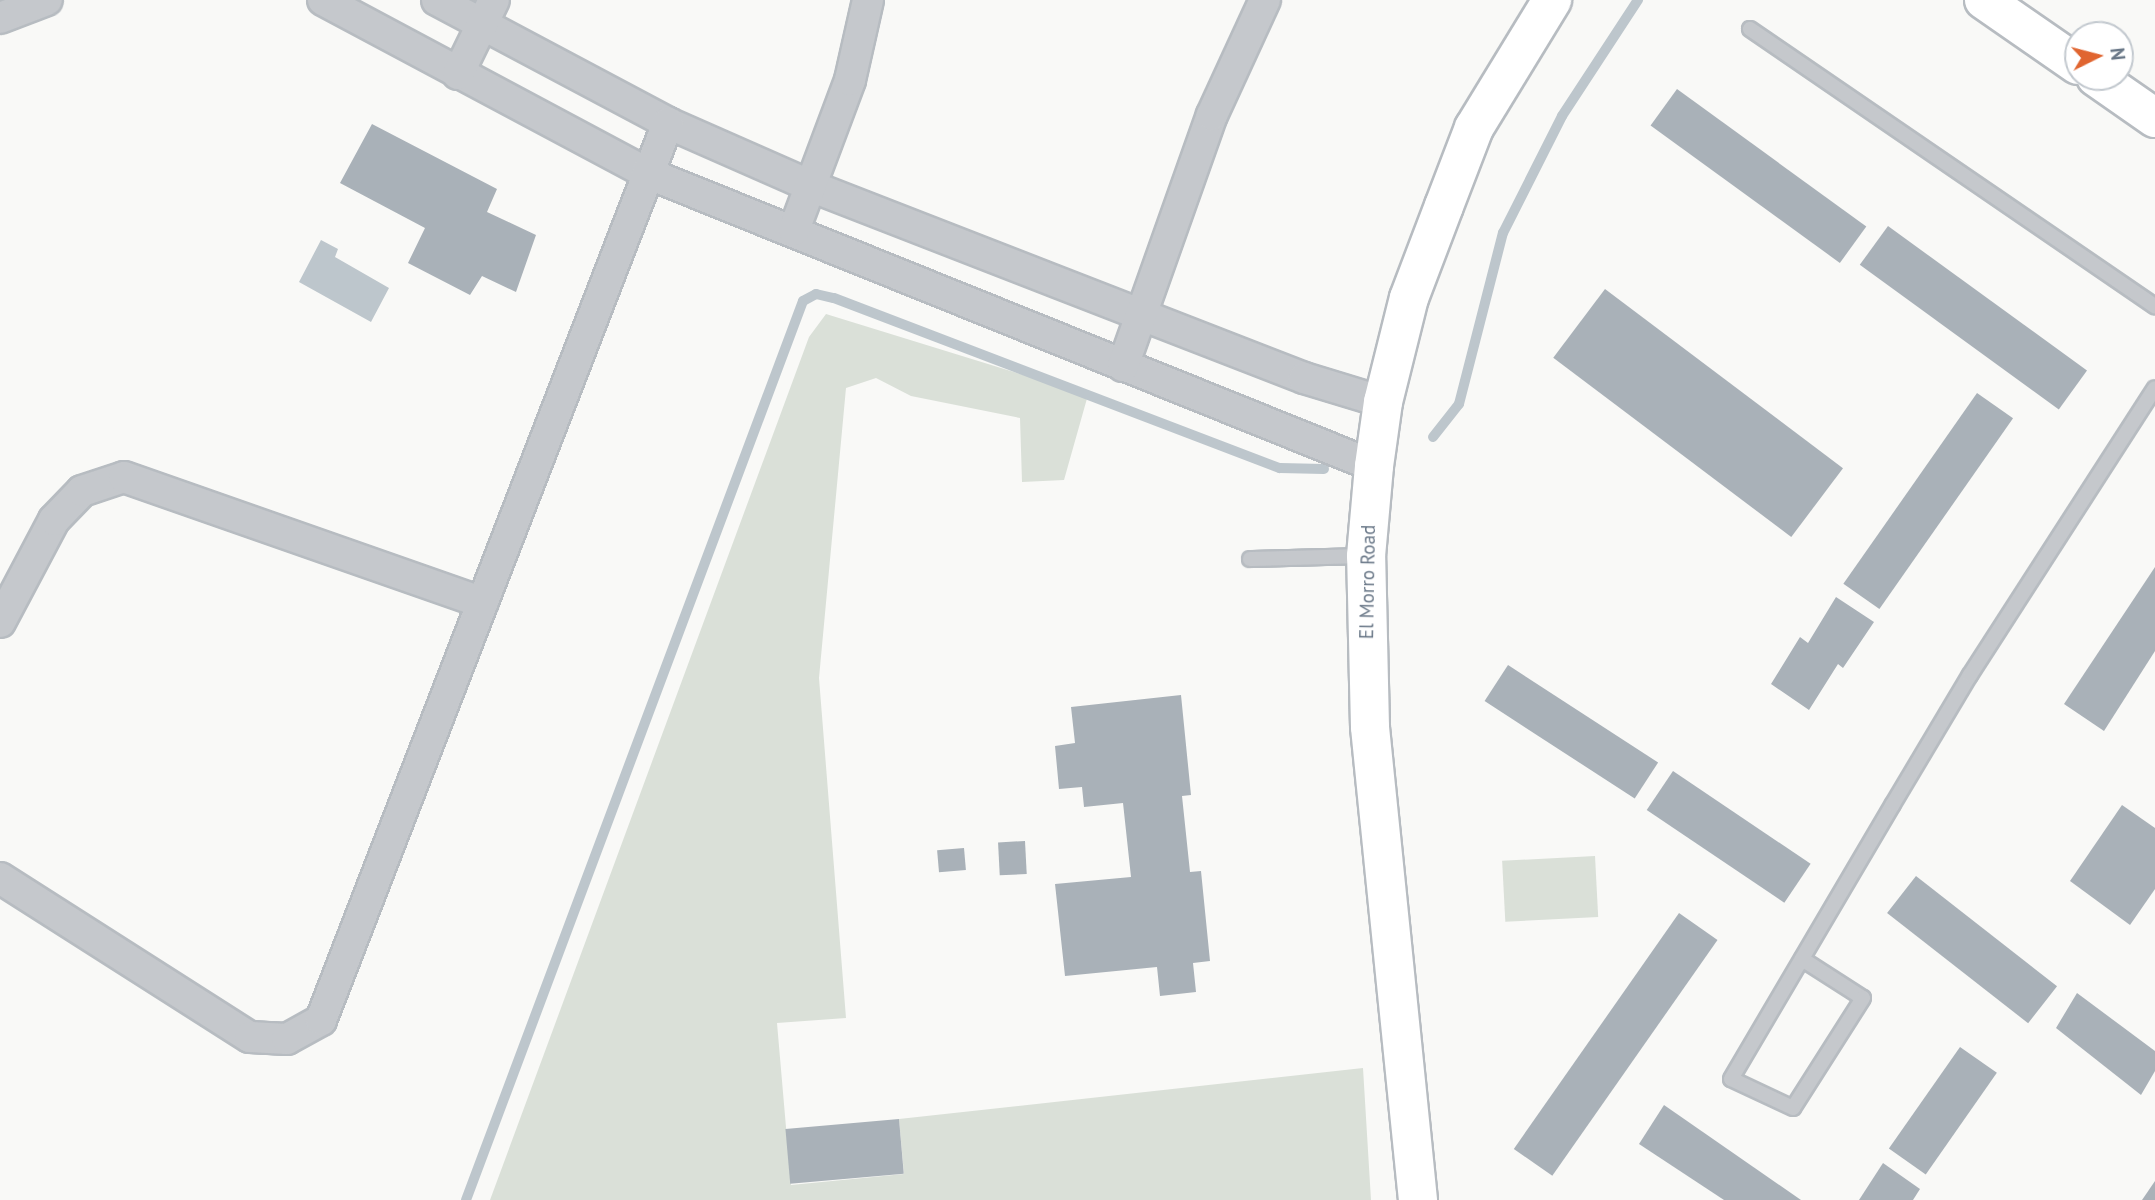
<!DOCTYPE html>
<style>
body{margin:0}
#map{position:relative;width:2155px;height:1200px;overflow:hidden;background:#f9f9f7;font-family:"PT Sans",sans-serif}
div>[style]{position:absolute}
.green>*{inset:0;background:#dae0d8;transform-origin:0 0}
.water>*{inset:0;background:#bdc6cc}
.stream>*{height:10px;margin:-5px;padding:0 5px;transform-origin:5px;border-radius:5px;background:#bdc6cc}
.building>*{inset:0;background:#a9b1b8;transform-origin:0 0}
.roads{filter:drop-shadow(2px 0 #b7bcc1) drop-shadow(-2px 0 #b7bcc1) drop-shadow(0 2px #b7bcc1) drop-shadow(0 -2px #b7bcc1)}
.lane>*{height:14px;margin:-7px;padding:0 7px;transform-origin:7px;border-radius:7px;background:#c5c8cc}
.street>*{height:30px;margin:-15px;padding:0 15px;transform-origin:15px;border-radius:15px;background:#c5c8cc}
.secondary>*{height:38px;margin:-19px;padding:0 19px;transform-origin:19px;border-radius:19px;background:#fff}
span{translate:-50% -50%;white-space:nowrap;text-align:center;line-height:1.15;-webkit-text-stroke:7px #fff;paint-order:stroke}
.street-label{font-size:19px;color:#697787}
.north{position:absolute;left:2064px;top:21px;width:70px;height:70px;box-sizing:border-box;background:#fff;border:2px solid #c3c9cf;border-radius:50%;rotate:84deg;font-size:19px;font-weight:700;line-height:28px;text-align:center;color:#697787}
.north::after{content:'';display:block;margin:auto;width:24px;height:32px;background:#e06530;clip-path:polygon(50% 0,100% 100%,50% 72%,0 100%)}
</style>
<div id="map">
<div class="green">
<i style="clip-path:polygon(826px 314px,1088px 395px,1064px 480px,1022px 482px,1020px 418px,911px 396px,876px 378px,846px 388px,819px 678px,846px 1018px,777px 1023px,791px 1185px,904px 1174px,899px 1119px,1363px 1068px,1371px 1200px,490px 1200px,809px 337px)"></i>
<i style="left:1595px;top:856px;width:61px;height:93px;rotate:87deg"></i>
</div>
<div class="water">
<i style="clip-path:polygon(321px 240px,338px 249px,335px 257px,389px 288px,371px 322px,299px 282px)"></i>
</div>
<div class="stream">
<i style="left:1433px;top:437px;width:42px;rotate:-51.8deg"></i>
<i style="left:1459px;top:404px;width:177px;rotate:-75.6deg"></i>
<i style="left:1503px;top:233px;width:131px;rotate:-63.2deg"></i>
<i style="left:1562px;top:116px;width:139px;rotate:-56.8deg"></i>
<i style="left:466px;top:1200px;width:960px;rotate:-69.45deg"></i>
<i style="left:803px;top:301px;width:15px;rotate:-28deg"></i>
<i style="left:816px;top:294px;width:18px;rotate:13deg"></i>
<i style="left:834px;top:298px;width:477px;rotate:20.9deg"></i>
<i style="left:1280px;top:468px;width:44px;rotate:1.3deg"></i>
</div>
<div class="building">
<i style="left:1677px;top:89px;width:234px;height:45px;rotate:36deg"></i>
<i style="clip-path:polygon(372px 124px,497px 189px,487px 212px,536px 235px,516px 292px,482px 276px,470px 295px,408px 263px,425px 228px,340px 183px)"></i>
<i style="left:1888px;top:226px;width:246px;height:48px;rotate:36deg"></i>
<i style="left:1605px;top:289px;width:298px;height:86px;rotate:37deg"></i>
<i style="left:1977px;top:393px;width:44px;height:233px;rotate:35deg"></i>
<i style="clip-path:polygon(2155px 567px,2155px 651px,2104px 731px,2064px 704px)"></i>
<i style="clip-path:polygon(1836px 597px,1874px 622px,1843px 668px,1838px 664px,1809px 710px,1771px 684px,1800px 637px,1808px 643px)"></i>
<i style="left:1508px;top:665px;width:179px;height:43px;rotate:33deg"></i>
<i style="clip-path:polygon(1181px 695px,1191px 795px,1182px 796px,1190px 872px,1201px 871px,1210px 961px,1193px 963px,1196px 992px,1160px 996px,1157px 967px,1065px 976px,1055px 884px,1131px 877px,1123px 803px,1084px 807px,1082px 787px,1059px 789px,1055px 746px,1075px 743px,1071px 707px)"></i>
<i style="left:1673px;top:771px;width:166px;height:47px;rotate:34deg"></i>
<i style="clip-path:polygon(2122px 805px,2155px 828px,2155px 889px,2130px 925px,2070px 881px)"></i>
<i style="left:1025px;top:841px;width:33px;height:27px;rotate:87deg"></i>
<i style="left:964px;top:848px;width:22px;height:27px;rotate:85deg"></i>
<i style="left:1916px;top:876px;width:179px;height:47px;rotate:38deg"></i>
<i style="left:1679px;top:913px;width:47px;height:288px;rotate:35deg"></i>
<i style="clip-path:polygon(2077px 993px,2155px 1051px,2155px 1071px,2141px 1095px,2056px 1028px)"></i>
<i style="left:1960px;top:1047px;width:45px;height:124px;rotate:35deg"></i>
<i style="clip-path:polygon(1664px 1105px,1801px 1200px,1724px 1200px,1639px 1144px)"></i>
<i style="left:899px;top:1119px;width:55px;height:114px;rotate:85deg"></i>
<i style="clip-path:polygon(1883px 1163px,1920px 1189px,1913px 1200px,1859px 1200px)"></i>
<i style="clip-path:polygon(2155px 1181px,2155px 1200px,2142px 1200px)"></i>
</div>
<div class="roads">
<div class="lane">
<i style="left:1750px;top:29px;width:491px;rotate:34.4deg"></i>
<i style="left:1250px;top:559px;width:115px;rotate:-1.5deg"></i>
<i style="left:1802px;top:959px;width:72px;rotate:32.6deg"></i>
<i style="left:1863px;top:998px;width:130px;rotate:122.5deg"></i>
<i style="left:1793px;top:1108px;width:68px;rotate:-154.9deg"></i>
<i style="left:1731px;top:1079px;width:319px;rotate:-59.5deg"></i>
<i style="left:1893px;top:804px;width:150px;rotate:-59.2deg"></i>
<i style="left:1970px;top:675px;width:341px;rotate:-57.2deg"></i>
</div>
<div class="street">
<i style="left:323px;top:0;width:367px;rotate:28.1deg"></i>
<i style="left:647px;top:173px;width:784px;rotate:21.95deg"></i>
<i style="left:437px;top:0;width:262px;rotate:28deg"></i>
<i style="left:668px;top:123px;width:158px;rotate:23.8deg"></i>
<i style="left:813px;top:187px;width:527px;rotate:21.26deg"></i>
<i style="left:1304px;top:378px;width:83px;rotate:16.9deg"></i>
<i style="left:0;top:18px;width:50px;rotate:-21deg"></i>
<i style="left:458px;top:74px;width:82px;rotate:-64.1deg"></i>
<i style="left:794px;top:230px;width:160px;rotate:-69.5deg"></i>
<i style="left:850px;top:80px;width:82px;rotate:-77.3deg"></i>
<i style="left:1123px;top:366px;width:266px;rotate:-70.5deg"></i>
<i style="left:1212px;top:115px;width:127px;rotate:-65.3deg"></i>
<i style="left:0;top:622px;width:115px;rotate:-62.1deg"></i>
<i style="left:54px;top:520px;width:40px;rotate:-46deg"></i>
<i style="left:82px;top:491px;width:44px;rotate:-18.4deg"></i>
<i style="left:124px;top:477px;width:380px;rotate:19.3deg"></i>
<i style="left:0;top:878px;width:296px;rotate:32.5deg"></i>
<i style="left:250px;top:1037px;width:37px;rotate:3deg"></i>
<i style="left:287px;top:1039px;width:39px;rotate:-29deg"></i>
<i style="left:321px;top:1020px;width:962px;rotate:-68.85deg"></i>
</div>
<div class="secondary">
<i style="left:1984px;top:0;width:114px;rotate:34.7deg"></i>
<i style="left:2096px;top:77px;width:72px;rotate:34.8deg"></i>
<i style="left:1418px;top:1200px;width:475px;rotate:-95.8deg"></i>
<i style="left:1370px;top:727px;width:171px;rotate:-91.3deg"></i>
<i style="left:1366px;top:556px;width:90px;rotate:-84.9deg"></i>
<i style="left:1374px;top:466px;width:65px;rotate:-82deg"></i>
<i style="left:1383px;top:402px;width:107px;rotate:-76deg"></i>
<i style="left:1409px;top:298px;width:98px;rotate:-69.2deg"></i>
<i style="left:1444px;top:206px;width:84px;rotate:-69deg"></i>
<i style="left:1474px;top:128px;width:150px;rotate:-58.6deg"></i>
</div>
</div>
<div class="street-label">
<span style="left:1368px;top:582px;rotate:-89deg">El Morro Road</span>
</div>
<div class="north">N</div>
</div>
